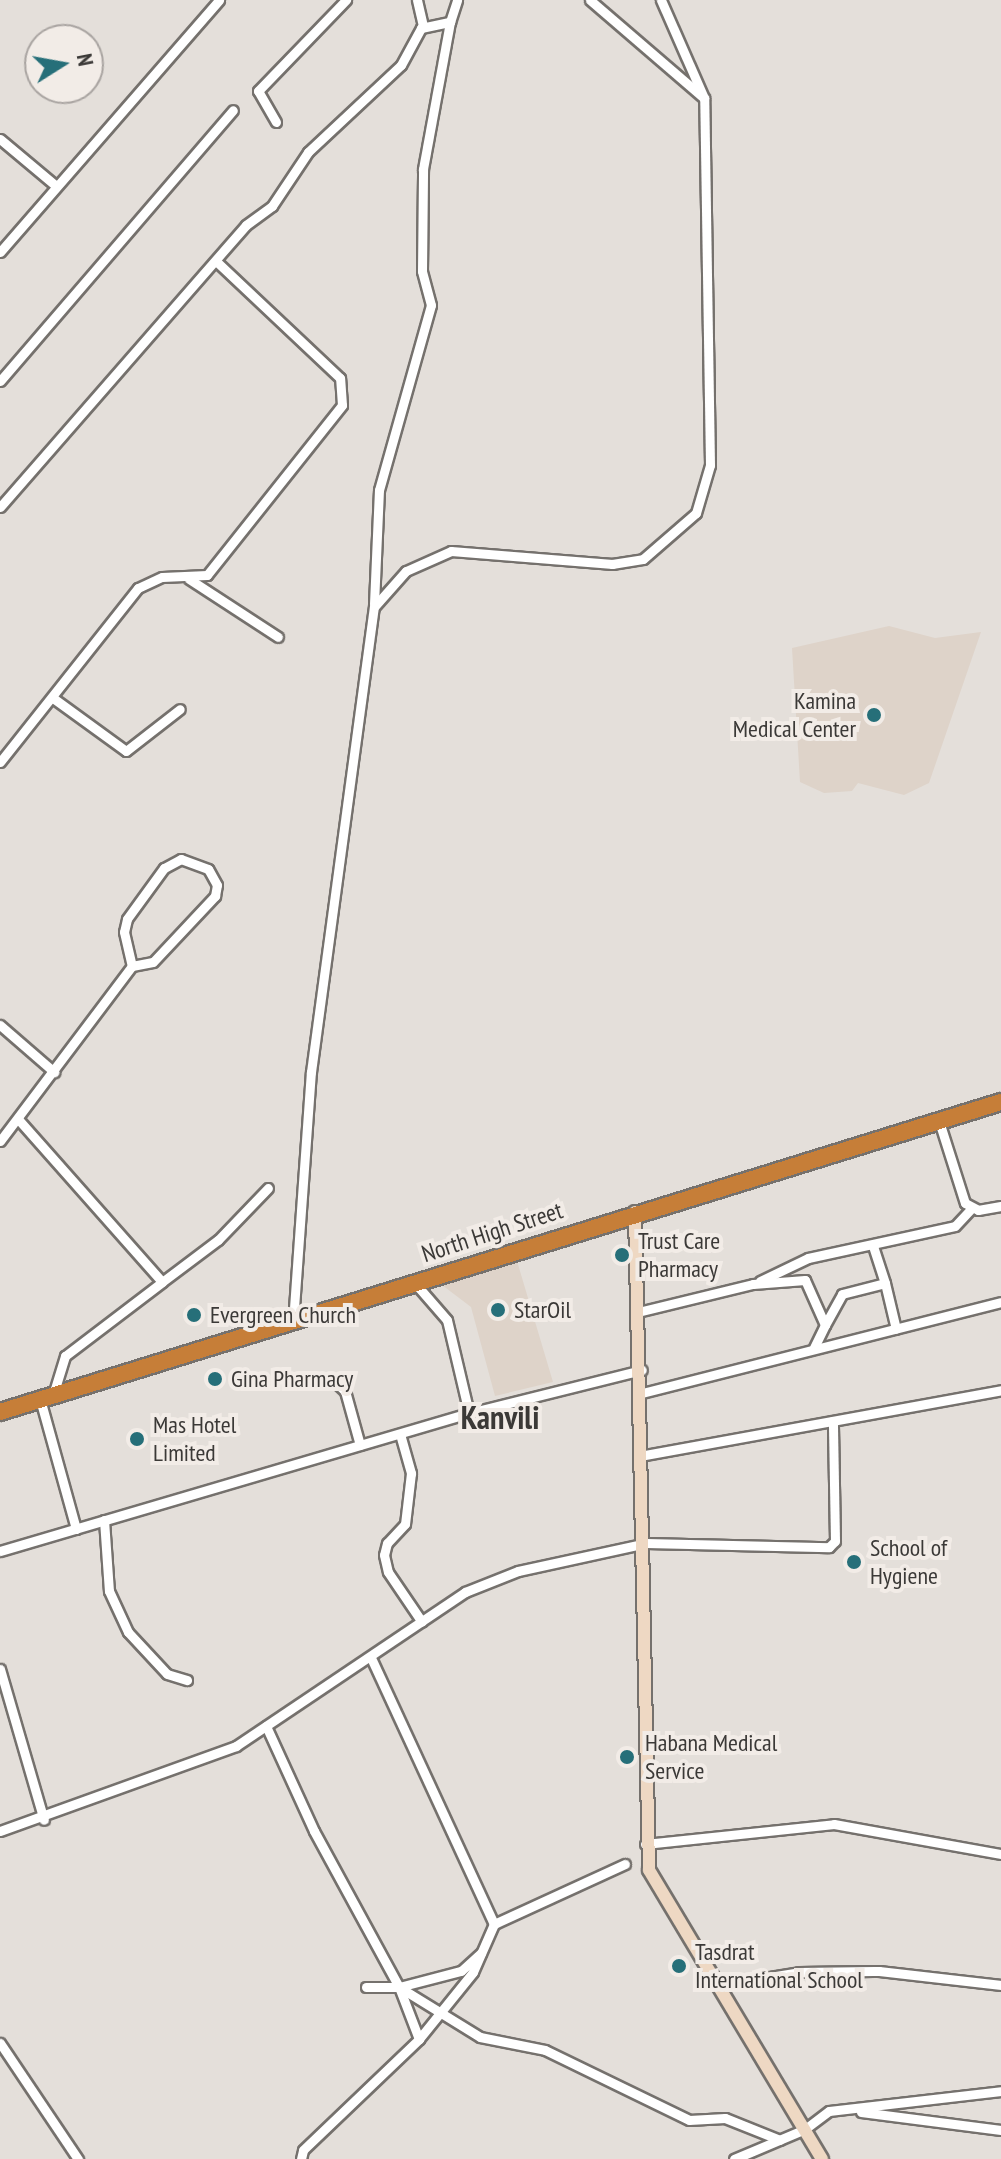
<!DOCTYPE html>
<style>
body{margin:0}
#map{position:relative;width:1001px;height:2159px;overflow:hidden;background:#e4dfda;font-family:"PT Sans Narrow",sans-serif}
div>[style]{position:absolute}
.built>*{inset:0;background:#ded3c9}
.roads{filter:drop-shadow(2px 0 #75716d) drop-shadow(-2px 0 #75716d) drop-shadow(0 2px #75716d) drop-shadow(0 -2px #75716d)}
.street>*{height:9px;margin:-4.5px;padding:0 4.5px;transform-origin:4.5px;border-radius:4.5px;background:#fff}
.secondary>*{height:12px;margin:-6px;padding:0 6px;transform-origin:6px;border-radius:6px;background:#eed8c3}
.highway>*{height:16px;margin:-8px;padding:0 8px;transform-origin:8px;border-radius:8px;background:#c67e38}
.dots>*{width:22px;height:22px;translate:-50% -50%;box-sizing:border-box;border:4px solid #f2ece7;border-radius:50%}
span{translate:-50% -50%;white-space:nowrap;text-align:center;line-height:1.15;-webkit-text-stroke:8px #f2ece7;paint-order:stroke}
.poi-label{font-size:24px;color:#3b3937}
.right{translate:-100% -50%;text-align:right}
.left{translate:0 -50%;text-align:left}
.street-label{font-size:24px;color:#3b3937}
.district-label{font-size:32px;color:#3b3937;font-weight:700}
.north{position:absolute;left:24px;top:24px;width:80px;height:80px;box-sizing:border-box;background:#f2ece7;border:2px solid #a9a4a1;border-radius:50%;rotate:79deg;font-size:22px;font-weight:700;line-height:32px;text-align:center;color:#3b3937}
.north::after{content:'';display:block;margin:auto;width:28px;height:36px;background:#266f79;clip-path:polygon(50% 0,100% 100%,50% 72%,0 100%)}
</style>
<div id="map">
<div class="built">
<i style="clip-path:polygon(889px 626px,935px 638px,981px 632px,929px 783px,904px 795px,858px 783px,852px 791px,824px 793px,800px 782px,792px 648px)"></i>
<i style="clip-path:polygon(517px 1261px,553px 1382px,495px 1396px,471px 1307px,442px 1285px)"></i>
</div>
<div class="roads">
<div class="street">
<i style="left:417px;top:0;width:27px;rotate:77deg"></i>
<i style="left:590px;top:0;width:150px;rotate:40.7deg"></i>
<i style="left:276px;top:122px;width:36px;rotate:-120deg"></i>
<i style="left:258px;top:91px;width:127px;rotate:-46deg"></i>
<i style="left:0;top:139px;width:72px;rotate:39.9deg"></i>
<i style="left:0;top:252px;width:334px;rotate:-49deg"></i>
<i style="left:0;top:381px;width:357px;rotate:-49.3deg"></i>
<i style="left:0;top:507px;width:374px;rotate:-48.9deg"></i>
<i style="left:246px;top:225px;width:32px;rotate:-36deg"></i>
<i style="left:272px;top:206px;width:65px;rotate:-56.3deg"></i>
<i style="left:308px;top:152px;width:127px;rotate:-43.1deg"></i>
<i style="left:401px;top:65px;width:42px;rotate:-61.6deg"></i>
<i style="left:421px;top:28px;width:30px;rotate:-12deg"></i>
<i style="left:450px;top:22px;width:23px;rotate:-72deg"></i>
<i style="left:189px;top:579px;width:106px;rotate:33.1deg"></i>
<i style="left:374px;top:604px;width:114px;rotate:-87.5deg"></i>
<i style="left:379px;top:490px;width:192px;rotate:-74.3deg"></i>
<i style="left:431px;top:305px;width:35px;rotate:-105deg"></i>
<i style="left:422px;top:271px;width:102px;rotate:-89.4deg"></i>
<i style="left:423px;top:169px;width:149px;rotate:-79.6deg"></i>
<i style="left:53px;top:698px;width:90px;rotate:36deg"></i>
<i style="left:126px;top:751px;width:68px;rotate:-37.9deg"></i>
<i style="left:0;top:762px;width:222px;rotate:-51.6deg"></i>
<i style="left:138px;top:588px;width:26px;rotate:-25deg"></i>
<i style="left:162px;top:577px;width:45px;rotate:-2.5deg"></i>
<i style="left:207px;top:575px;width:217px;rotate:-51.5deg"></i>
<i style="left:342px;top:405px;width:27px;rotate:-94deg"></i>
<i style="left:340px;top:378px;width:169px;rotate:-136.7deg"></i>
<i style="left:0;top:1025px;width:72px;rotate:41deg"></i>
<i style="left:938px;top:1118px;width:89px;rotate:72.4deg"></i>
<i style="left:965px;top:1203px;width:15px;rotate:28deg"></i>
<i style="left:978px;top:1210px;width:23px;rotate:-10deg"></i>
<i style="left:18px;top:1119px;width:217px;rotate:48.5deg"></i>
<i style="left:162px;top:1282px;width:70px;rotate:-36.9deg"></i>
<i style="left:218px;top:1240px;width:72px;rotate:-46.1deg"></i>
<i style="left:0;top:1141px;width:219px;rotate:-53deg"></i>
<i style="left:132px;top:966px;width:21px;rotate:-11deg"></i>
<i style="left:153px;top:962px;width:91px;rotate:-46.8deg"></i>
<i style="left:215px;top:896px;width:11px;rotate:-80deg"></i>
<i style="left:217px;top:885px;width:18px;rotate:-119deg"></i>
<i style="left:208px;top:869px;width:29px;rotate:-160deg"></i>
<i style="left:181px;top:859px;width:19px;rotate:152deg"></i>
<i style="left:164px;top:868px;width:63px;rotate:126deg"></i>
<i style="left:127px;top:919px;width:13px;rotate:103deg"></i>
<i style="left:124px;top:932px;width:35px;rotate:77deg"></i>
<i style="left:760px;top:1281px;width:53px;rotate:-25.6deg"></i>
<i style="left:808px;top:1258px;width:150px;rotate:-12.3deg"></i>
<i style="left:955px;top:1226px;width:25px;rotate:-47deg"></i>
<i style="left:414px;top:1282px;width:50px;rotate:49deg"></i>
<i style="left:447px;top:1320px;width:96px;rotate:76.7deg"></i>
<i style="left:885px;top:1283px;width:47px;rotate:76.6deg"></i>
<i style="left:642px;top:1311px;width:114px;rotate:-13.7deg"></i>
<i style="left:753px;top:1284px;width:52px;rotate:-4.4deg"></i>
<i style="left:805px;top:1280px;width:49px;rotate:66deg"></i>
<i style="left:825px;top:1325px;width:25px;rotate:116deg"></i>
<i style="left:293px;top:1322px;width:251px;rotate:-85.9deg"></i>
<i style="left:311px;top:1072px;width:469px;rotate:-82.3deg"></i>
<i style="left:374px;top:607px;width:48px;rotate:-48.4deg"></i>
<i style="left:406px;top:571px;width:49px;rotate:-24deg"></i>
<i style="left:451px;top:551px;width:162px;rotate:4.6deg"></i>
<i style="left:612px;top:564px;width:31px;rotate:-9deg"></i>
<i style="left:643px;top:559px;width:70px;rotate:-41deg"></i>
<i style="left:696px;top:513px;width:50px;rotate:-73.7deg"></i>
<i style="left:710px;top:465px;width:367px;rotate:-90.9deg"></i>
<i style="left:704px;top:98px;width:107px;rotate:-113.7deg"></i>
<i style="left:825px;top:1325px;width:35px;rotate:-61deg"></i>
<i style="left:842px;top:1294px;width:44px;rotate:-14.3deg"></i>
<i style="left:885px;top:1283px;width:39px;rotate:-108deg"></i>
<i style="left:314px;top:1383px;width:18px;rotate:-13deg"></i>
<i style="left:332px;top:1379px;width:18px;rotate:43deg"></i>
<i style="left:345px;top:1391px;width:56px;rotate:74.5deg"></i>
<i style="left:642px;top:1393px;width:370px;rotate:-14.2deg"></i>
<i style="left:53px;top:1395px;width:41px;rotate:-72.9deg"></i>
<i style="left:65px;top:1356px;width:122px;rotate:-37.3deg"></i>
<i style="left:40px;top:1399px;width:135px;rotate:74.5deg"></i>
<i style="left:400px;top:1434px;width:41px;rotate:74.2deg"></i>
<i style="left:411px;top:1473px;width:51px;rotate:96.7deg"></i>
<i style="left:405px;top:1524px;width:26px;rotate:133deg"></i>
<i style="left:387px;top:1543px;width:12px;rotate:104deg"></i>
<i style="left:384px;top:1555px;width:17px;rotate:77deg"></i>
<i style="left:388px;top:1572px;width:60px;rotate:55.8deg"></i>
<i style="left:645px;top:1455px;width:362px;rotate:-10.3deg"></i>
<i style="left:104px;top:1520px;width:71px;rotate:86deg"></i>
<i style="left:109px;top:1591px;width:45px;rotate:65.1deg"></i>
<i style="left:128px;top:1632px;width:57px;rotate:47.1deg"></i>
<i style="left:167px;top:1674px;width:21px;rotate:17deg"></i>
<i style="left:0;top:1551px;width:489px;rotate:-16.4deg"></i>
<i style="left:469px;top:1413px;width:178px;rotate:-14deg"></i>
<i style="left:372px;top:1660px;width:291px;rotate:65.2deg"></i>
<i style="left:0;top:1669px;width:157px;rotate:73.8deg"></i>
<i style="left:266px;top:1726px;width:115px;rotate:65.4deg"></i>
<i style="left:314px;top:1831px;width:178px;rotate:61.4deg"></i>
<i style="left:399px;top:1987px;width:64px;rotate:-14.5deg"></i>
<i style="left:461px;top:1971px;width:27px;rotate:-42deg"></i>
<i style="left:0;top:1831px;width:251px;rotate:-19.8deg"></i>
<i style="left:236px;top:1746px;width:276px;rotate:-33.9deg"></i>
<i style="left:465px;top:1592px;width:57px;rotate:-21.6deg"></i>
<i style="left:518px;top:1571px;width:131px;rotate:-12.3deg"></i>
<i style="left:646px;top:1543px;width:183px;rotate:1.3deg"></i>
<i style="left:829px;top:1547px;width:8px;rotate:-45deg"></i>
<i style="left:835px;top:1541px;width:120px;rotate:-91deg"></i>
<i style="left:645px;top:1844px;width:190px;rotate:-6deg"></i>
<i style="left:834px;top:1824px;width:170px;rotate:10.2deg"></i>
<i style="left:720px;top:1985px;width:80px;rotate:-9.3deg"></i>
<i style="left:799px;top:1972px;width:80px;rotate:-0.7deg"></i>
<i style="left:879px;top:1971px;width:123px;rotate:6.5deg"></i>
<i style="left:366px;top:1987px;width:33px"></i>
<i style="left:399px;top:1987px;width:56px;rotate:69deg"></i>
<i style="left:399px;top:1987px;width:95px;rotate:31.7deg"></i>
<i style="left:480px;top:2037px;width:66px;rotate:11.3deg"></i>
<i style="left:545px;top:2050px;width:160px;rotate:25.9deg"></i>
<i style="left:689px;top:2120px;width:36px;rotate:-3deg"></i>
<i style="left:725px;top:2118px;width:59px;rotate:21.8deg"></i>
<i style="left:0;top:2043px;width:140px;rotate:56.1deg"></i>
<i style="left:861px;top:2112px;width:141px;rotate:7.3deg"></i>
<i style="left:301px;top:2159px;width:9px;rotate:-77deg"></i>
<i style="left:303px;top:2150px;width:161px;rotate:-43.7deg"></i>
<i style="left:419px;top:2039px;width:86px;rotate:-51.1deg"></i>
<i style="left:473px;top:1972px;width:52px;rotate:-66.4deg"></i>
<i style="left:494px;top:1924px;width:144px;rotate:-24.6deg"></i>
<i style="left:734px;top:2159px;width:77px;rotate:-22.9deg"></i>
<i style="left:805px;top:2129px;width:30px;rotate:-37deg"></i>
<i style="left:829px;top:2111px;width:173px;rotate:-6.6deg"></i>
</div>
<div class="secondary">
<i style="left:635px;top:1212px;width:658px;rotate:88.78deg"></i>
<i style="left:649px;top:1870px;width:337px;rotate:59.1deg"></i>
</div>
<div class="highway">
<i style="left:0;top:1412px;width:1048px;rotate:-17.21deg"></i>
</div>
</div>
<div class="dots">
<i style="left:874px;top:715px;background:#266f79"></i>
<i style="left:622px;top:1255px;background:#266f79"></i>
<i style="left:498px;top:1310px;background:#266f79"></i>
<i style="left:194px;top:1315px;background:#266f79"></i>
<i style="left:215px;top:1379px;background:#266f79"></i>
<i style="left:137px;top:1439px;background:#266f79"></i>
<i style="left:854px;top:1562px;background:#266f79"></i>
<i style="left:627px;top:1757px;background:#266f79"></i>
<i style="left:679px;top:1966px;background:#266f79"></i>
</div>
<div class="poi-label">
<span class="right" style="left:856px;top:715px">Kamina<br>Medical Center</span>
<span class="left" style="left:638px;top:1255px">Trust Care<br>Pharmacy</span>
<span class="left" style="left:514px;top:1310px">StarOil</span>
<span class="left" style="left:210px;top:1315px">Evergreen Church</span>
<span class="left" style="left:231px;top:1379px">Gina Pharmacy</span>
<span class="left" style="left:153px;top:1439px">Mas Hotel<br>Limited</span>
<span class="left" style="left:870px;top:1562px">School of<br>Hygiene</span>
<span class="left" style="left:645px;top:1757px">Habana Medical<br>Service</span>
<span class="left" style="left:695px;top:1966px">Tasdrat<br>International School</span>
</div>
<div class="street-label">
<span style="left:492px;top:1232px;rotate:-18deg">North High Street</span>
</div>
<div class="district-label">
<span style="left:500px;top:1417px">Kanvili</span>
</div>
<div class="north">N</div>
</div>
